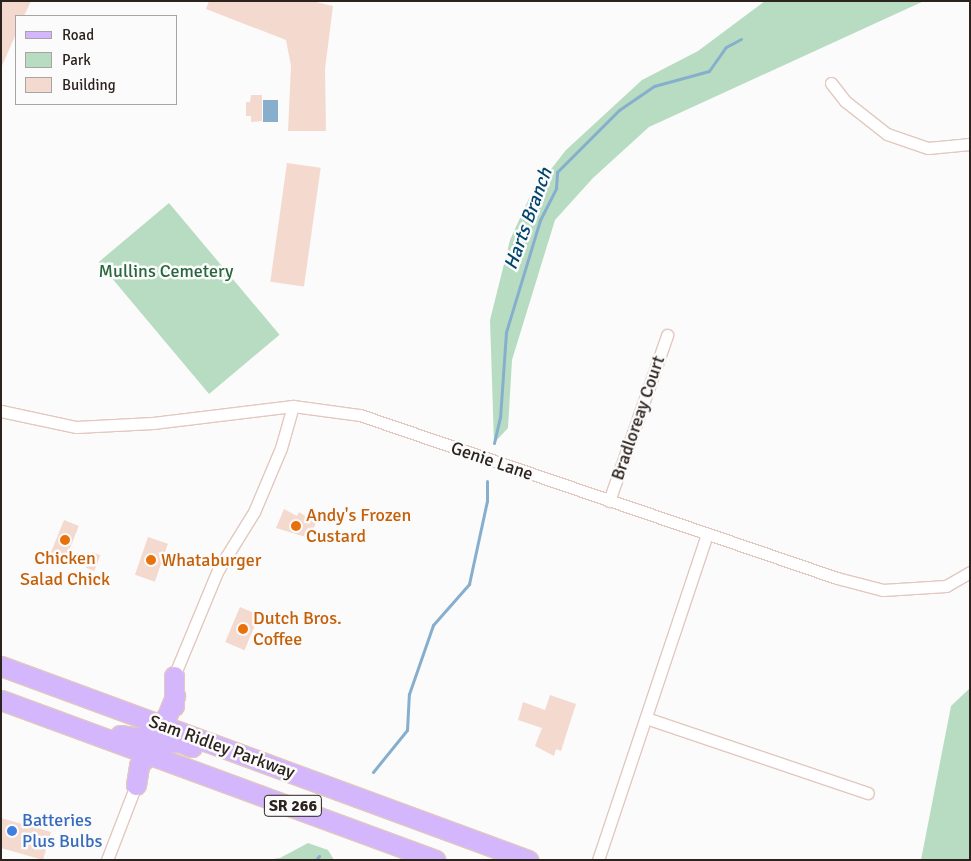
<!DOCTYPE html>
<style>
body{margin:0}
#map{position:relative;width:971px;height:861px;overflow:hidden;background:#fbfbfb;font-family:Signika,sans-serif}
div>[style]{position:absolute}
.green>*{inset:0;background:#b8dcc1;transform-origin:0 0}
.water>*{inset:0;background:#87afcd;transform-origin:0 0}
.stream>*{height:3px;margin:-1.5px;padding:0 1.5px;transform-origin:1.5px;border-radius:1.5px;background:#87afcd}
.building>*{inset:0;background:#f4d9cf;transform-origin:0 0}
.roads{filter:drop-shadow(1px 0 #e2c8bf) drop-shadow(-1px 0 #e2c8bf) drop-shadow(0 1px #e2c8bf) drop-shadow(0 -1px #e2c8bf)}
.street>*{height:11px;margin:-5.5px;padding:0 5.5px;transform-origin:5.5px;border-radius:5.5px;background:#fff}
.primary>*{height:19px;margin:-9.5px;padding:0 9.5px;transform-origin:9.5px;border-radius:9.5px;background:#d3b6fb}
.dots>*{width:14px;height:14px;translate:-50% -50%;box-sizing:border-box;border:2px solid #fbfbfb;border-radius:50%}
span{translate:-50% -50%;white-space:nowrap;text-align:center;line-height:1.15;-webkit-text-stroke:5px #fbfbfb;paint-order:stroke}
.shield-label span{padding:1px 4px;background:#fbfbfb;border:1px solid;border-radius:4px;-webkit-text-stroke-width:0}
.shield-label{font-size:16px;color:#2c221e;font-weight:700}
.park-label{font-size:18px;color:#29663d}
.street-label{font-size:18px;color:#2c221e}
.food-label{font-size:18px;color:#c56008}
.left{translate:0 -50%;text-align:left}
.shop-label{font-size:18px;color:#366cbe}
.water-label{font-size:19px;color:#00466e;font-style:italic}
.frame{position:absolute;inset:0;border:2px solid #2c221e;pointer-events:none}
.legend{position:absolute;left:15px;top:15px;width:162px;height:90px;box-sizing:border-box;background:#fbfbfb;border:1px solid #a8a4a3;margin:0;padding:6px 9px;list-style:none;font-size:15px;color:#2c221e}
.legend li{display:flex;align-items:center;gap:10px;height:25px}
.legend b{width:25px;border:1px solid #a8a4a3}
</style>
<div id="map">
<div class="green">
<i style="clip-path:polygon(765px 1px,924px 1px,649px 127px,593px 178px,555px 220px,512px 360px,508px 428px,494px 443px,490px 320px,510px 240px,530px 196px,566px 150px,642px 80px,698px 51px)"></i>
<i style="left:169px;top:203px;width:172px;height:92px;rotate:50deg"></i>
<i style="clip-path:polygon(970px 688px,970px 860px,921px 860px,951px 706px)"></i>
<i style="clip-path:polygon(308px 843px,328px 850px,334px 860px,266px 860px,280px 858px)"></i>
</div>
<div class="water">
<i style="left:263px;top:100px;width:15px;height:22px"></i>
</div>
<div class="stream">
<i style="left:494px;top:443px;width:26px;rotate:-77deg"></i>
<i style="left:500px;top:418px;width:86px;rotate:-86deg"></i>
<i style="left:506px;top:332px;width:117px;rotate:-73.1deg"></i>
<i style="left:540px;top:220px;width:36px;rotate:-63deg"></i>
<i style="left:556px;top:188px;width:16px;rotate:-86deg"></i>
<i style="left:557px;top:172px;width:88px;rotate:-45deg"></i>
<i style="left:619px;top:110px;width:42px;rotate:-34.4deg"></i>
<i style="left:654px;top:86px;width:57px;rotate:-15.3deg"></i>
<i style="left:709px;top:71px;width:29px;rotate:-55deg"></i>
<i style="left:726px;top:47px;width:17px;rotate:-28deg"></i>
<i style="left:373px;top:772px;width:54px;rotate:-51deg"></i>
<i style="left:407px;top:730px;width:36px;rotate:-87deg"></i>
<i style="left:409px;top:694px;width:73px;rotate:-70.8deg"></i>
<i style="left:433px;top:625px;width:55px;rotate:-48.7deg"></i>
<i style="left:469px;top:584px;width:85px;rotate:-77.8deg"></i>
<i style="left:487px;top:501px;width:20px;rotate:-90deg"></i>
<i style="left:316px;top:860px;width:5px;rotate:-53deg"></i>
</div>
<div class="building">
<i style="clip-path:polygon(1px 1px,31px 1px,24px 16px,16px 16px,16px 34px,1px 68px)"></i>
<i style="clip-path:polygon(209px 1px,312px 1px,333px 6px,325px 69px,326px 131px,288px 131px,291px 66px,286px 40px,206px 9px)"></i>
<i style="clip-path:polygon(251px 95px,262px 95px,262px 121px,251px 122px,251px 116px,246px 116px,246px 102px,250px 102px)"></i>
<i style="left:287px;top:163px;width:34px;height:120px;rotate:8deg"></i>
<i style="clip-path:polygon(284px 509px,297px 516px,299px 512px,316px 523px,309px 538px,276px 528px)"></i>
<i style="left:64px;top:520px;width:16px;height:35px;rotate:22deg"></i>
<i style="left:148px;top:537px;width:21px;height:40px;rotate:19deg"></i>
<i style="left:92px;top:552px;width:9px;height:17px;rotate:21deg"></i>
<i style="left:240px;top:607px;width:21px;height:38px;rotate:23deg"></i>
<i style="clip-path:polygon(550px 695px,576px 704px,561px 751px,556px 749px,554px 756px,535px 746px,542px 728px,518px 720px,523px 702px,545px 710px)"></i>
<i style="clip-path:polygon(1px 818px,51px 832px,43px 860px,1px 848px)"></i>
</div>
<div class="roads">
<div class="street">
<i style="left:831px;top:83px;width:23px;rotate:52deg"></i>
<i style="left:845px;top:101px;width:53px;rotate:38.2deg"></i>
<i style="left:887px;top:134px;width:43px;rotate:18.9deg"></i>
<i style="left:928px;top:148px;width:42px;rotate:-5.4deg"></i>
<i style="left:1px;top:411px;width:77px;rotate:12deg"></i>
<i style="left:76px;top:427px;width:77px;rotate:-3deg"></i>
<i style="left:153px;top:423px;width:141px;rotate:-6.9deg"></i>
<i style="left:293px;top:406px;width:68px;rotate:7.7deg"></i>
<i style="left:360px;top:415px;width:504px;rotate:18.87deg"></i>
<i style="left:837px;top:578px;width:48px;rotate:14.6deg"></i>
<i style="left:883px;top:590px;width:63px;rotate:-3.6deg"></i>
<i style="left:946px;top:586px;width:28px;rotate:-30deg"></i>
<i style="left:609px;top:501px;width:176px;rotate:-70.7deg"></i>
<i style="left:174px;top:676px;width:115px;rotate:-67.5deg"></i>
<i style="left:218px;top:570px;width:68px;rotate:-58.2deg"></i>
<i style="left:254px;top:512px;width:69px;rotate:-67.1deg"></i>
<i style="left:281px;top:448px;width:44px;rotate:-74.1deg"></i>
<i style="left:646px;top:718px;width:234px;rotate:18.7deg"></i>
<i style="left:107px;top:860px;width:80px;rotate:-68.9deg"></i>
<i style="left:598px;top:860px;width:344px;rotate:-71.5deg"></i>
</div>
<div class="primary">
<i style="left:1px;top:666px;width:562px;rotate:20.21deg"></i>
<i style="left:1px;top:700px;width:463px;rotate:20.2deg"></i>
<i style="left:174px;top:706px;width:30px;rotate:-90deg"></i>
<i style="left:120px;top:735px;width:19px;rotate:9deg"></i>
<i style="left:139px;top:738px;width:16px;rotate:-18deg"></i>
<i style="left:154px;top:733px;width:21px;rotate:-53deg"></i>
<i style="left:167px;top:716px;width:22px;rotate:-68deg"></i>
<i style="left:136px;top:785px;width:20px;rotate:-81deg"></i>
<i style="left:139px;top:765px;width:30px;rotate:-46deg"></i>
<i style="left:160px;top:743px;width:19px;rotate:-3deg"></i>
<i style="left:179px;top:742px;width:14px;rotate:21deg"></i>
</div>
</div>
<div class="dots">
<i style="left:296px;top:526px;background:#e8710a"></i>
<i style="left:65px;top:540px;background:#e8710a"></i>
<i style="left:151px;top:560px;background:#e8710a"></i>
<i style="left:243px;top:629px;background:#e8710a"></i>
<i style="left:12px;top:831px;background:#3f7fe0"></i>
</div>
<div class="shield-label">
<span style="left:293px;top:806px">SR 266</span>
</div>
<div class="park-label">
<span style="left:166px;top:271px">Mullins Cemetery</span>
</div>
<div class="street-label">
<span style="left:638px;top:418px;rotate:-71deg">Bradloreay Court</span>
<span style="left:492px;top:461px;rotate:19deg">Genie Lane</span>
<span style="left:222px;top:747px;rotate:20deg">Sam Ridley Parkway</span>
</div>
<div class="food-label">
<span class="left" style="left:306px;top:526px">Andy's Frozen<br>Custard</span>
<span style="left:65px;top:569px">Chicken<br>Salad Chick</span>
<span class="left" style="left:161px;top:560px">Whataburger</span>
<span class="left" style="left:253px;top:629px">Dutch Bros.<br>Coffee</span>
</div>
<div class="shop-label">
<span class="left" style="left:22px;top:831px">Batteries<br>Plus Bulbs</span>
</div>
<div class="water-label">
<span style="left:529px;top:219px;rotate:-70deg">Harts Branch</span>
</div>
<div class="frame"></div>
<ul class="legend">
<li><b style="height:6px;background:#d3b6fb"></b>Road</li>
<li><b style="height:14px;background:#b8dcc1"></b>Park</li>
<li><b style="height:14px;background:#f4d9cf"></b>Building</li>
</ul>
</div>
